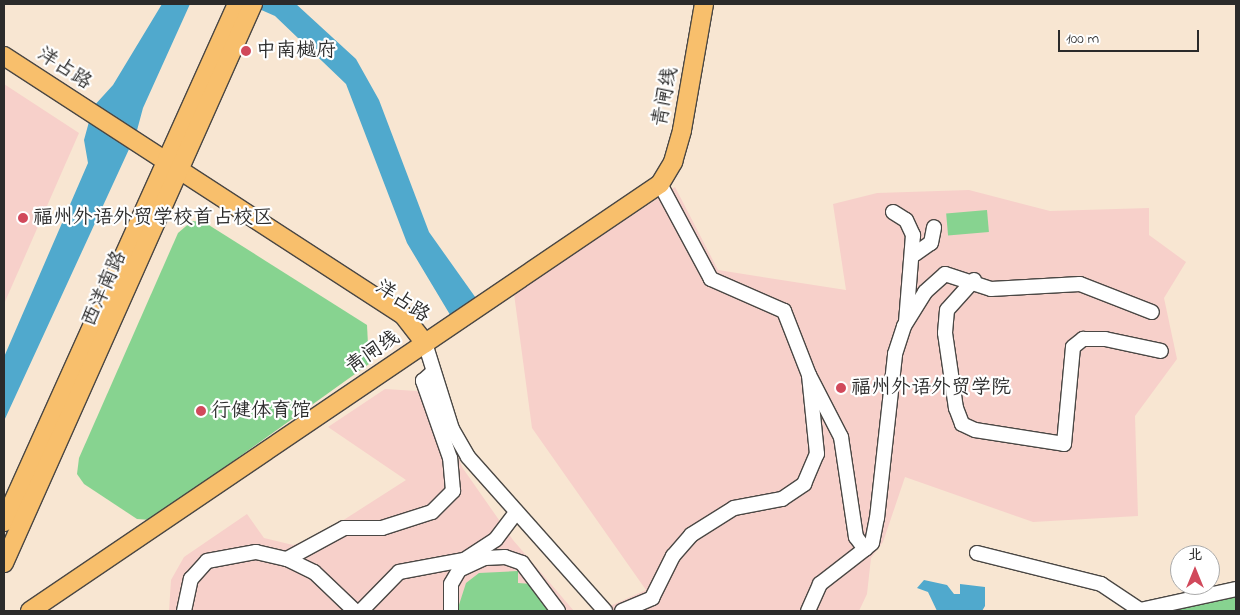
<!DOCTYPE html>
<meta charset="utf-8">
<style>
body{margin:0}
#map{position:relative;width:1240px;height:615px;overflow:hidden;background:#f8e6d2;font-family:"Indie Flower","LXGW WenKai TC",sans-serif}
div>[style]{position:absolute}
.built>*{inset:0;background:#f7d0ca}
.green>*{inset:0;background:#87d390;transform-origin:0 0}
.water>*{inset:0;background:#50a9cd}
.roads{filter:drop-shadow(1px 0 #4a4744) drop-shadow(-1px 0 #4a4744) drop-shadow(0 1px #4a4744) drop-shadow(0 -1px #4a4744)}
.minor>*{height:14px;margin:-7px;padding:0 7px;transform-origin:7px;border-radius:7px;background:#fff}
.major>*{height:18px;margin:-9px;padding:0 9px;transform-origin:9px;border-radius:9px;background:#f8bf6c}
.dots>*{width:14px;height:14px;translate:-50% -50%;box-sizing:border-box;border:2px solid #fff;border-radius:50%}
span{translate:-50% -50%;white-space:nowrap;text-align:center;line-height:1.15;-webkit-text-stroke:4.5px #fff;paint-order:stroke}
.poi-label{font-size:20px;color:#2b2b2b}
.left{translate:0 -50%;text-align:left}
.street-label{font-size:20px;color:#2b2b2b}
.frame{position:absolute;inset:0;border:5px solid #2b2b2b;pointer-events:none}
.north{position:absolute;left:1170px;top:545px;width:50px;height:50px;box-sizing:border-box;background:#fff;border:1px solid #aaa;border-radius:50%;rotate:0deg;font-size:14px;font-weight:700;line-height:20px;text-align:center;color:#2b2b2b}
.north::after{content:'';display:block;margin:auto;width:18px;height:22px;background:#d1495b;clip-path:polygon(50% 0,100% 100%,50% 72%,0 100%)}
.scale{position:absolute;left:1058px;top:30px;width:141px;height:22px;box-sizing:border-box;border:2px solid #2b2b2b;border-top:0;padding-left:6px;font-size:15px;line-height:18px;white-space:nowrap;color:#2b2b2b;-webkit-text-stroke:4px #fff;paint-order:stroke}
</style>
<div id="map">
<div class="built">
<i style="clip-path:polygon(4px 84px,79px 133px,4px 304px)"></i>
<i style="clip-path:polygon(675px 187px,718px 270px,846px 290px,833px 204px,877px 193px,969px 190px,1050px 211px,1149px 208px,1149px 235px,1186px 262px,1164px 298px,1177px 359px,1135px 416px,1138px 516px,1033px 522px,905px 477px,883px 542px,871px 558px,867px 594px,859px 611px,599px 611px,646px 590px,532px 428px,514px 294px)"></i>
<i style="clip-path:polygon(385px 389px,433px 392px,462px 467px,513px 540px,574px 611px,169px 611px,171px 580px,184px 557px,247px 514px,264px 538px,293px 545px,317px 537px,406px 480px,328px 427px)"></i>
</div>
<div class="green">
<i style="left:987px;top:210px;width:22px;height:41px;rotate:85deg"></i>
<i style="clip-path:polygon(192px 221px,204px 222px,367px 325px,369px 364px,151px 520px,137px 519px,84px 484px,77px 474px,79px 458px,178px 233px)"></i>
<i style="clip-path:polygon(518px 571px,518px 583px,532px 584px,552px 611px,457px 611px,466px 583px,479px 573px)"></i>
<i style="clip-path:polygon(1236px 597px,1236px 611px,1166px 611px)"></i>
</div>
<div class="water">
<i style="clip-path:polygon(162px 4px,190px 4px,143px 108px,136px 134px,4px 421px,4px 357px,88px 163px,84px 140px,93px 107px,113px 85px)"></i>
<i style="clip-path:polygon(248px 4px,296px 4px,356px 59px,379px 100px,429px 232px,478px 301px,452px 318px,407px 243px,346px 84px,275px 16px)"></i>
<i style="clip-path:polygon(924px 580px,947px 585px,954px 594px,960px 594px,960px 584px,985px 587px,985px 606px,982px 611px,937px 611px,928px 592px,917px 588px)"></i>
</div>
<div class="roads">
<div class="minor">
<i style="left:893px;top:212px;width:15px;rotate:32deg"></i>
<i style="left:906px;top:220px;width:17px;rotate:65deg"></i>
<i style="left:913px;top:235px;width:87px;rotate:94.6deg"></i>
<i style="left:915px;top:254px;width:19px;rotate:-35deg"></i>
<i style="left:931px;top:243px;width:16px;rotate:-79deg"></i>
<i style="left:974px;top:280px;width:40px;rotate:132deg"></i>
<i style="left:947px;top:310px;width:23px;rotate:95deg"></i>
<i style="left:945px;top:333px;width:76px;rotate:81.7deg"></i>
<i style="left:956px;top:408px;width:17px;rotate:69deg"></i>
<i style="left:962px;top:424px;width:14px;rotate:25deg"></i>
<i style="left:975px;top:430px;width:90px;rotate:8.9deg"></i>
<i style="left:1064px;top:444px;width:97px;rotate:-84.7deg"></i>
<i style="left:1073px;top:347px;width:13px;rotate:-39deg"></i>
<i style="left:1083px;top:339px;width:22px"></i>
<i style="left:1105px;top:339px;width:57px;rotate:12.1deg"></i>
<i style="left:425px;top:343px;width:90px;rotate:72.6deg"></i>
<i style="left:452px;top:429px;width:32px;rotate:60deg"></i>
<i style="left:468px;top:457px;width:206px;rotate:48.3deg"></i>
<i style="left:809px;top:375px;width:70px;rotate:62.7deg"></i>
<i style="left:841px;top:437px;width:101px;rotate:81.5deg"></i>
<i style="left:856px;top:537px;width:15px;rotate:53deg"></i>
<i style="left:865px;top:549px;width:9px;rotate:-41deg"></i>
<i style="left:872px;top:543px;width:25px;rotate:-79deg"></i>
<i style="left:877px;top:518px;width:165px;rotate:-83.7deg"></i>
<i style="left:895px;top:354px;width:29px;rotate:-72deg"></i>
<i style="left:904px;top:326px;width:40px;rotate:-58deg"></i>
<i style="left:925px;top:292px;width:27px;rotate:-42deg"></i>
<i style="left:945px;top:274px;width:48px;rotate:18.1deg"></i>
<i style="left:991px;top:289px;width:89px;rotate:-3.2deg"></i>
<i style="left:1080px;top:284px;width:77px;rotate:21.3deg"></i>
<i style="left:977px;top:553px;width:128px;rotate:14deg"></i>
<i style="left:1101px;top:584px;width:47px;rotate:33.7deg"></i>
<i style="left:1140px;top:610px;width:98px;rotate:-12.3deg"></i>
<i style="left:287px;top:559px;width:65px;rotate:-28.5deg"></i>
<i style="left:344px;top:528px;width:38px"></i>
<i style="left:382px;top:528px;width:52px;rotate:-17.7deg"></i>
<i style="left:432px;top:512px;width:30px;rotate:-45deg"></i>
<i style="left:453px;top:491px;width:33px;rotate:-95deg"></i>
<i style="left:450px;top:458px;width:82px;rotate:-109.3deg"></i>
<i style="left:423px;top:381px;width:12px;rotate:-42deg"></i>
<i style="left:184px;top:611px;width:33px;rotate:-78deg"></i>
<i style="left:191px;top:579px;width:24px;rotate:-48deg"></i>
<i style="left:207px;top:561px;width:50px;rotate:-10.4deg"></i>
<i style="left:256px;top:552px;width:32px;rotate:13deg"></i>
<i style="left:287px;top:559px;width:30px;rotate:26deg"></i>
<i style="left:314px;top:572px;width:57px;rotate:43.6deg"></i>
<i style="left:361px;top:611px;width:54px;rotate:-45.7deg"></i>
<i style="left:399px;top:572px;width:66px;rotate:-10.5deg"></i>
<i style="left:464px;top:560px;width:38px;rotate:-33deg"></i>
<i style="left:496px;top:539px;width:34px;rotate:-53deg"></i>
<i style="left:451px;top:611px;width:27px;rotate:-90deg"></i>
<i style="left:451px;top:584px;width:16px;rotate:-60deg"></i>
<i style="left:459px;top:570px;width:29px;rotate:-25deg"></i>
<i style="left:485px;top:558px;width:20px;rotate:-3deg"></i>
<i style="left:505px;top:557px;width:18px;rotate:19deg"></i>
<i style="left:522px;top:563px;width:60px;rotate:53.1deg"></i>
<i style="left:622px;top:611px;width:33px;rotate:-23deg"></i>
<i style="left:652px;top:598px;width:47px;rotate:-63.4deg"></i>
<i style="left:673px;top:556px;width:28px;rotate:-49deg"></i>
<i style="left:691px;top:535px;width:51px;rotate:-32.1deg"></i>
<i style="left:734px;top:508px;width:49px;rotate:-10.6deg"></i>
<i style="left:782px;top:499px;width:27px;rotate:-34deg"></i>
<i style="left:804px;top:484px;width:33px;rotate:-67deg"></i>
<i style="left:817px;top:454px;width:79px;rotate:-95.8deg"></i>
<i style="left:809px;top:375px;width:69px;rotate:-111.3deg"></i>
<i style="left:784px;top:311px;width:80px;rotate:-156.3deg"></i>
<i style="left:711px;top:279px;width:108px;rotate:-118.2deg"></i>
<i style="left:808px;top:611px;width:30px;rotate:-66deg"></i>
<i style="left:820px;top:584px;width:57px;rotate:-37.9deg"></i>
</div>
<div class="major">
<i style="left:4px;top:56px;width:476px;rotate:33deg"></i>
<i style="left:403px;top:315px;width:36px;rotate:52deg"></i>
<i style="left:4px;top:522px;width:568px;rotate:-65.78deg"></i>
<i style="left:4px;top:563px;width:612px;rotate:-65.99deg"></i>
<i style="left:30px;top:611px;width:761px;rotate:-34.13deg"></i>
<i style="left:660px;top:184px;width:26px;rotate:-59deg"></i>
<i style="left:673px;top:162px;width:33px;rotate:-74deg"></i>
<i style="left:682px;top:130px;width:128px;rotate:-80.1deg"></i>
</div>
</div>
<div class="dots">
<i style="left:246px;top:51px;background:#d1495b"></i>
<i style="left:23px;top:218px;background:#d1495b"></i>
<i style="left:841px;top:388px;background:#d1495b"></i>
<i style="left:201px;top:411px;background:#d1495b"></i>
</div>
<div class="poi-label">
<span class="left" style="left:256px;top:51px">中南樾府</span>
<span class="left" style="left:33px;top:218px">福州外语外贸学校首占校区</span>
<span class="left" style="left:851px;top:388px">福州外语外贸学院</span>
<span class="left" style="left:211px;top:411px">行健体育馆</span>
</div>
<div class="street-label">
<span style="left:64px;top:69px;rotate:33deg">洋占路</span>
<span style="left:666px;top:97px;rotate:-79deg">青闸线</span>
<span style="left:105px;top:289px;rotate:-66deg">西洋南路</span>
<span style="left:402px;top:302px;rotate:33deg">洋占路</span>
<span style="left:373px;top:353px;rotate:-34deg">青闸线</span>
</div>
<div class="frame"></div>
<div class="north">北</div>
<div class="scale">100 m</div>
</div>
